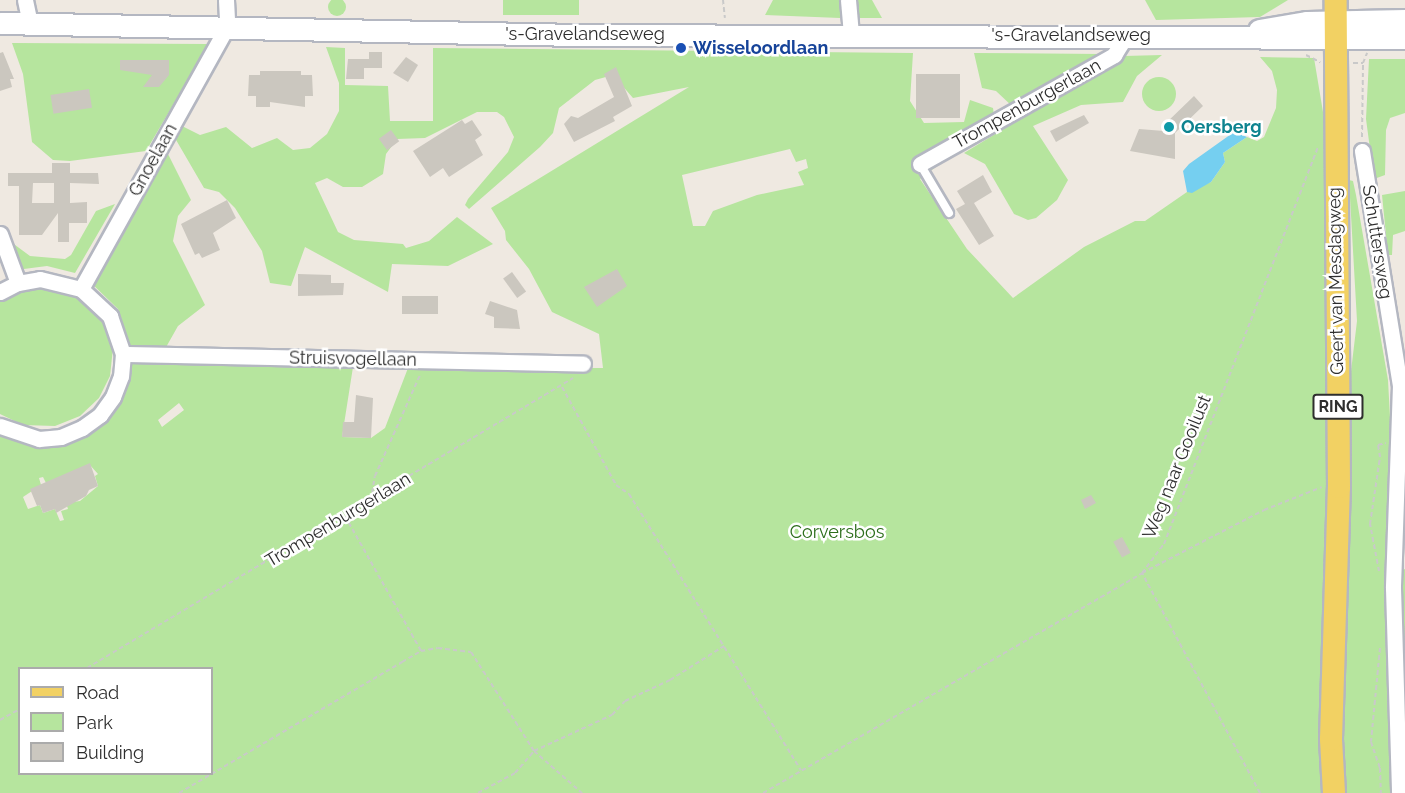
<!DOCTYPE html>
<style>
body{margin:0}
#map{position:relative;width:1405px;height:793px;overflow:hidden;background:#efe9e1;font-family:Raleway,sans-serif}
div>[style]{position:absolute}
.green>*{inset:0;background:#b6e59e;transform-origin:0 0}
.round{border-radius:50%}
.water>*{inset:0;background:#75cff0}
.building>*{inset:0;background:#cbc7bf;transform-origin:0 0}
.path>*{height:2px;margin-top:-1px;transform-origin:0;background:repeating-linear-gradient(90deg,#c9c9c9 0 4.5px,transparent 0 7.5px)}
.roads{filter:drop-shadow(2px 0 #b4b7c1) drop-shadow(-2px 0 #b4b7c1) drop-shadow(0 2px #b4b7c1) drop-shadow(0 -2px #b4b7c1)}
.lane>*{height:8px;margin:-4px;padding:0 4px;transform-origin:4px;border-radius:4px;background:#fff}
.street>*{height:15px;margin:-7.5px;padding:0 7.5px;transform-origin:7.5px;border-radius:7.5px;background:#fff}
.secondary>*{height:21px;margin:-10.5px;padding:0 10.5px;transform-origin:10.5px;border-radius:10.5px;background:#fff}
.primary>*{height:22px;margin:-11px;padding:0 11px;transform-origin:11px;border-radius:11px;background:#f2d163}
.dots>*{width:16px;height:16px;translate:-50% -50%;box-sizing:border-box;border:3px solid #fff;border-radius:50%}
span{translate:-50% -50%;white-space:nowrap;text-align:center;line-height:1.15;-webkit-text-stroke:5px #fff;paint-order:stroke}
.shield-label span{padding:2px 4px;background:#fff;border:2px solid;border-radius:4px;-webkit-text-stroke-width:0}
.shield-label{font-size:16px;color:#2e2e2e;font-weight:700}
.street-label{font-size:18px;color:#2e2e2e}
.transit-label{font-size:18px;color:#164399;font-weight:700}
.left{translate:0 -50%;text-align:left}
.culture-label{font-size:18px;color:#0d838f;font-weight:700}
.park-label{font-size:18px;color:#2c6e1b}
.legend{position:absolute;left:18px;top:667px;width:195px;height:108px;box-sizing:border-box;background:#fff;border:2px solid #ababab;margin:0;padding:8px 10px;list-style:none;font-size:18px;color:#2e2e2e}
.legend li{display:flex;align-items:center;gap:12px;height:30px}
.legend b{width:30px;border:2px solid #ababab}
</style>
<div id="map">
<div class="green">
<i class="round" style="left:328px;top:-2px;width:18px;height:18px"></i>
<i style="left:503px;top:0;width:76px;height:15px"></i>
<i style="clip-path:polygon(773px 0,840px 0,840px 18px,765px 15px)"></i>
<i style="clip-path:polygon(853px 0,872px 0,882px 18px,855px 18px)"></i>
<i style="clip-path:polygon(1145px 0,1288px 0,1260px 17px,1156px 20px)"></i>
<i style="clip-path:polygon(12px 43px,209px 44px,146px 151px,70px 161px,53px 160px,32px 142px,23px 74px)"></i>
<i style="clip-path:polygon(evenodd,326px 47px,345px 48px,345px 85px,388px 86px,390px 121px,433px 121px,433px 48px,913px 53px,910px 101px,924px 123px,964px 122px,970px 100px,993px 108px,995px 122px,920px 179px,967px 249px,1013px 298px,1084px 247px,1135px 221px,1145px 221px,1187px 192px,1211px 182px,1225px 162px,1223px 153px,1247px 137px,1257px 141px,1264px 137px,1276px 108px,1277px 90px,1272px 71px,1260px 57px,1314px 58px,1325px 124px,1333px 248px,1329px 793px,0 793px,0 436px,39px 446px,84px 435px,117px 404px,131px 362px,353px 367px,342px 437px,371px 438px,385px 428px,408px 368px,603px 368px,599px 334px,552px 312px,529px 269px,506px 240px,505px 231px,491px 208px,689px 87px,633px 98px,613px 75px,595px 80px,559px 108px,553px 133px,540px 147px,469px 209px,465px 205px,468px 199px,508px 152px,514px 137px,504px 117px,497px 112px,477px 112px,425px 138px,397px 139px,386px 154px,383px 174px,362px 187px,343px 187px,327px 178px,315px 183px,338px 232px,354px 240px,403px 244px,406px 248px,429px 241px,457px 217px,493px 244px,448px 266px,392px 264px,388px 292px,305px 247px,291px 286px,270px 283px,262px 251px,235px 208px,219px 192px,204px 188px,172px 133px,178px 124px,200px 135px,226px 127px,252px 148px,277px 138px,293px 150px,310px 148px,327px 134px,339px 111px,339px 83px,326px 47px,790px 149px,796px 162px,806px 159px,808px 168px,798px 172px,804px 185px,757px 195px,713px 211px,705px 226px,693px 226px,682px 175px,790px 149px,326px 47px,179px 403px,184px 410px,162px 427px,158px 420px,179px 403px,326px 47px,89px 464px,98px 474px,95px 476px,98px 486px,80px 501px,66px 503px,68px 509px,61px 511px,64px 520px,60px 521px,55px 509px,43px 513px,40px 505px,28px 509px,23px 497px,41px 485px,39px 478px,43px 477px,47px 485px,89px 464px,326px 47px,20px 668px,212px 668px,212px 774px,20px 774px,20px 668px)"></i>
<i style="clip-path:polygon(974px 53px,1102px 54px,1013px 107px,996px 91px,982px 88px)"></i>
<i style="clip-path:polygon(1162px 55px,1137px 76px,1123px 102px,1081px 105px,1033px 126px,1068px 180px,1057px 200px,1036px 218px,1028px 220px,1014px 214px,985px 164px,964px 153px,1124px 56px)"></i>
<i style="clip-path:polygon(1369px 59px,1405px 59px,1405px 113px,1390px 118px,1386px 130px,1385px 175px,1374px 179px,1366px 119px)"></i>
<i class="round" style="left:1142px;top:77px;width:34px;height:34px"></i>
<i style="clip-path:polygon(164px 146px,191px 200px,178px 216px,173px 241px,205px 305px,178px 326px,165px 349px,131px 348px,118px 309px,87px 279px)"></i>
<i style="clip-path:polygon(1349px 180px,1353px 181px,1356px 195px,1388px 380px,1392px 454px,1386px 609px,1394px 793px,1339px 793px,1349px 388px,1357px 321px)"></i>
<i style="clip-path:polygon(1405px 191px,1405px 231px,1393px 235px,1392px 255px,1388px 255px,1382px 195px)"></i>
<i style="clip-path:polygon(115px 204px,75px 273px,47px 266px,16px 270px,11px 242px,30px 256px,65px 259px,71px 255px,96px 211px)"></i>
<i style="clip-path:polygon(62px 286px,89px 302px,105px 322px,113px 348px,110px 376px,99px 398px,80px 416px,55px 426px,23px 425px,0 414px,0 296px,19px 287px)"></i>
<i style="clip-path:polygon(1405px 569px,1405px 711px,1404px 711px,1400px 571px)"></i>
</div>
<div class="water">
<i style="clip-path:polygon(1234px 132px,1247px 137px,1223px 153px,1225px 162px,1211px 182px,1192px 193px,1187px 192px,1183px 171px,1189px 164px)"></i>
</div>
<div class="building">
<i style="clip-path:polygon(3px 52px,14px 79px,10px 79px,12px 87px,0 91px,0 53px)"></i>
<i style="clip-path:polygon(369px 52px,382px 52px,382px 68px,364px 68px,364px 79px,346px 79px,348px 59px,369px 59px)"></i>
<i style="clip-path:polygon(406px 57px,418px 65px,408px 82px,393px 73px)"></i>
<i style="clip-path:polygon(120px 60px,169px 60px,169px 75px,159px 87px,143px 87px,152px 75px,120px 70px)"></i>
<i style="clip-path:polygon(616px 67px,632px 106px,613px 117px,615px 121px,574px 142px,564px 124px,571px 116px,578px 118px,614px 97px,604px 74px)"></i>
<i style="clip-path:polygon(260px 71px,301px 71px,301px 75px,312px 75px,313px 96px,305px 96px,305px 107px,270px 102px,270px 107px,256px 107px,256px 96px,248px 96px,249px 75px,260px 75px)"></i>
<i style="left:916px;top:74px;width:44px;height:44px"></i>
<i style="left:89px;top:89px;width:19px;height:39px;rotate:81deg"></i>
<i style="clip-path:polygon(1194px 96px,1203px 106px,1175px 133px,1175px 159px,1130px 151px,1139px 129px,1164px 131px,1165px 124px)"></i>
<i style="clip-path:polygon(1084px 115px,1089px 123px,1056px 142px,1050px 131px)"></i>
<i style="clip-path:polygon(462px 120px,465px 124px,472px 120px,482px 135px,475px 140px,483px 155px,449px 177px,443px 168px,430px 177px,413px 151px)"></i>
<i style="left:391px;top:130px;width:14px;height:15px;rotate:54deg"></i>
<i style="clip-path:polygon(evenodd,52px 163px,70px 163px,70px 173px,98px 173px,99px 184px,70px 183px,70px 203px,87px 202px,87px 223px,69px 223px,69px 242px,58px 242px,58px 213px,42px 235px,19px 235px,19px 186px,8px 186px,8px 173px,52px 173px,52px 163px,33px 183px,54px 183px,54px 203px,32px 203px,33px 183px)"></i>
<i style="clip-path:polygon(983px 175px,992px 192px,974px 203px,994px 236px,979px 245px,956px 209px,965px 204px,957px 191px)"></i>
<i style="clip-path:polygon(227px 200px,236px 218px,213px 233px,220px 250px,202px 258px,199px 253px,195px 255px,181px 224px)"></i>
<i style="clip-path:polygon(617px 269px,627px 286px,597px 307px,584px 287px)"></i>
<i style="left:512px;top:272px;width:24px;height:11px;rotate:54deg"></i>
<i style="clip-path:polygon(298px 274px,331px 275px,331px 283px,344px 283px,343px 295px,298px 296px)"></i>
<i style="left:402px;top:296px;width:36px;height:18px"></i>
<i style="clip-path:polygon(490px 301px,517px 310px,520px 329px,494px 328px,494px 317px,485px 314px)"></i>
<i style="clip-path:polygon(356px 395px,373px 398px,371px 438px,342px 437px,343px 422px,354px 422px)"></i>
<i style="clip-path:polygon(90px 463px,98px 486px,89px 490px,86px 496px,56px 513px,55px 509px,43px 513px,40px 505px,37px 506px,30px 489px)"></i>
<i style="clip-path:polygon(1091px 495px,1096px 503px,1085px 509px,1081px 500px)"></i>
<i style="left:1122px;top:537px;width:18px;height:10px;rotate:61deg"></i>
</div>
<div class="path">
<i style="left:723px;top:0;width:18px;rotate:84deg"></i>
<i style="left:1306px;top:55px;width:16px;rotate:27deg"></i>
<i style="left:1353px;top:63px;width:10px"></i>
<i style="left:1362px;top:137px;width:74px;rotate:-89.2deg"></i>
<i style="left:1363px;top:63px;width:11px;rotate:-68deg"></i>
<i style="left:562px;top:387px;width:112px;rotate:61.1deg"></i>
<i style="left:616px;top:485px;width:16px;rotate:35deg"></i>
<i style="left:629px;top:494px;width:325px;rotate:58.1deg"></i>
<i style="left:371px;top:500px;width:24px;rotate:-81deg"></i>
<i style="left:375px;top:476px;width:111px;rotate:-66deg"></i>
<i style="left:345px;top:516px;width:155px;rotate:60.6deg"></i>
<i style="left:1379px;top:571px;width:48px;rotate:-100.8deg"></i>
<i style="left:1370px;top:524px;width:68px;rotate:-81.5deg"></i>
<i style="left:1380px;top:457px;width:12px;rotate:-99deg"></i>
<i style="left:1378px;top:445px;width:8px;rotate:-14deg"></i>
<i style="left:1380px;top:648px;width:94px;rotate:95.5deg"></i>
<i style="left:1371px;top:742px;width:28px;rotate:71deg"></i>
<i style="left:1380px;top:768px;width:25px;rotate:88deg"></i>
<i style="left:87px;top:668px;width:566px;rotate:-30.82deg"></i>
<i style="left:0;top:720px;width:23px;rotate:-29deg"></i>
<i style="left:179px;top:793px;width:259px;rotate:-30.4deg"></i>
<i style="left:402px;top:662px;width:22px;rotate:-30deg"></i>
<i style="left:421px;top:651px;width:17px;rotate:-10deg"></i>
<i style="left:438px;top:648px;width:33px;rotate:7deg"></i>
<i style="left:471px;top:652px;width:117px;rotate:57.5deg"></i>
<i style="left:534px;top:751px;width:64px;rotate:41.2deg"></i>
<i style="left:478px;top:793px;width:42px;rotate:-28.4deg"></i>
<i style="left:515px;top:773px;width:29px;rotate:-49deg"></i>
<i style="left:534px;top:751px;width:86px;rotate:-24.8deg"></i>
<i style="left:612px;top:715px;width:19px;rotate:-47deg"></i>
<i style="left:625px;top:701px;width:50px;rotate:-25deg"></i>
<i style="left:670px;top:680px;width:64px;rotate:-32.2deg"></i>
<i style="left:763px;top:793px;width:438px;rotate:-30.1deg"></i>
<i style="left:1142px;top:573px;width:36px;rotate:-53deg"></i>
<i style="left:1164px;top:544px;width:426px;rotate:-68.8deg"></i>
<i style="left:1260px;top:793px;width:250px;rotate:-118.2deg"></i>
<i style="left:1142px;top:573px;width:137px;rotate:-27.3deg"></i>
<i style="left:1264px;top:510px;width:62px;rotate:-21.6deg"></i>
</div>
<div class="roads">
<div class="lane">
<i style="left:920px;top:164px;width:57px;rotate:59.4deg"></i>
</div>
<div class="street">
<i style="left:25px;top:0;width:24px;rotate:78deg"></i>
<i style="left:226px;top:0;width:19px;rotate:87deg"></i>
<i style="left:848px;top:0;width:36px;rotate:85deg"></i>
<i style="left:1362px;top:151px;width:237px;rotate:80.8deg"></i>
<i style="left:1400px;top:385px;width:203px;rotate:92deg"></i>
<i style="left:1393px;top:588px;width:205px;rotate:88.3deg"></i>
<i style="left:920px;top:164px;width:223px;rotate:-29.3deg"></i>
<i style="left:1114px;top:55px;width:22px;rotate:-58deg"></i>
<i style="left:0;top:234px;width:52px;rotate:69.8deg"></i>
<i style="left:81px;top:289px;width:296px;rotate:-60.9deg"></i>
<i style="left:0;top:292px;width:20px;rotate:-27deg"></i>
<i style="left:18px;top:283px;width:22px;rotate:-10deg"></i>
<i style="left:40px;top:279px;width:42px;rotate:13.7deg"></i>
<i style="left:81px;top:289px;width:40px;rotate:43deg"></i>
<i style="left:110px;top:316px;width:40px;rotate:71.1deg"></i>
<i style="left:123px;top:354px;width:22px;rotate:95deg"></i>
<i style="left:121px;top:376px;width:22px;rotate:111deg"></i>
<i style="left:113px;top:397px;width:22px;rotate:126deg"></i>
<i style="left:100px;top:415px;width:22px;rotate:144deg"></i>
<i style="left:82px;top:428px;width:23px;rotate:157deg"></i>
<i style="left:61px;top:437px;width:22px;rotate:175deg"></i>
<i style="left:39px;top:439px;width:41px;rotate:-161.6deg"></i>
<i style="left:123px;top:354px;width:460px;rotate:1.2deg"></i>
</div>
<div class="secondary">
<i style="left:0;top:23px;width:576px;rotate:1.19deg"></i>
<i style="left:576px;top:35px;width:829px;rotate:0.21deg"></i>
<i style="left:1259px;top:30px;width:49px;rotate:-9.5deg"></i>
<i style="left:1307px;top:22px;width:98px;rotate:-1.2deg"></i>
</div>
<div class="primary">
<i style="left:1334px;top:793px;width:54px;rotate:-93.2deg"></i>
<i style="left:1331px;top:739px;width:252px;rotate:-88.2deg"></i>
<i style="left:1339px;top:487px;width:487px;rotate:-90.4deg"></i>
</div>
</div>
<div class="dots">
<i style="left:681px;top:48px;background:#1a4fb4"></i>
<i style="left:1169px;top:127px;background:#0f9aa8"></i>
</div>
<div class="shield-label">
<span style="left:1338px;top:407px">RING</span>
</div>
<div class="street-label">
<span style="left:585px;top:34px">'s-Gravelandseweg</span>
<span style="left:1071px;top:35px">'s-Gravelandseweg</span>
<span style="left:1027px;top:104px;rotate:-29deg">Trompenburgerlaan</span>
<span style="left:153px;top:160px;rotate:-61deg">Gnoelaan</span>
<span style="left:1377px;top:242px;rotate:81deg">Schuttersweg</span>
<span style="left:1336px;top:281px;rotate:-91deg">Geert van Mesdagweg</span>
<span style="left:353px;top:359px;rotate:1deg">Struisvogellaan</span>
<span style="left:1177px;top:467px;rotate:-68deg">Weg naar Gooilust</span>
<span style="left:338px;top:520px;rotate:-31deg">Trompenburgerlaan</span>
</div>
<div class="transit-label">
<span class="left" style="left:693px;top:48px">Wisseloordlaan</span>
</div>
<div class="culture-label">
<span class="left" style="left:1181px;top:127px">Oersberg</span>
</div>
<div class="park-label">
<span style="left:837px;top:532px">Corversbos</span>
</div>
<ul class="legend">
<li><b style="height:8px;background:#f2d163"></b>Road</li>
<li><b style="height:16px;background:#b6e59e"></b>Park</li>
<li><b style="height:16px;background:#cbc7bf"></b>Building</li>
</ul>
</div>
